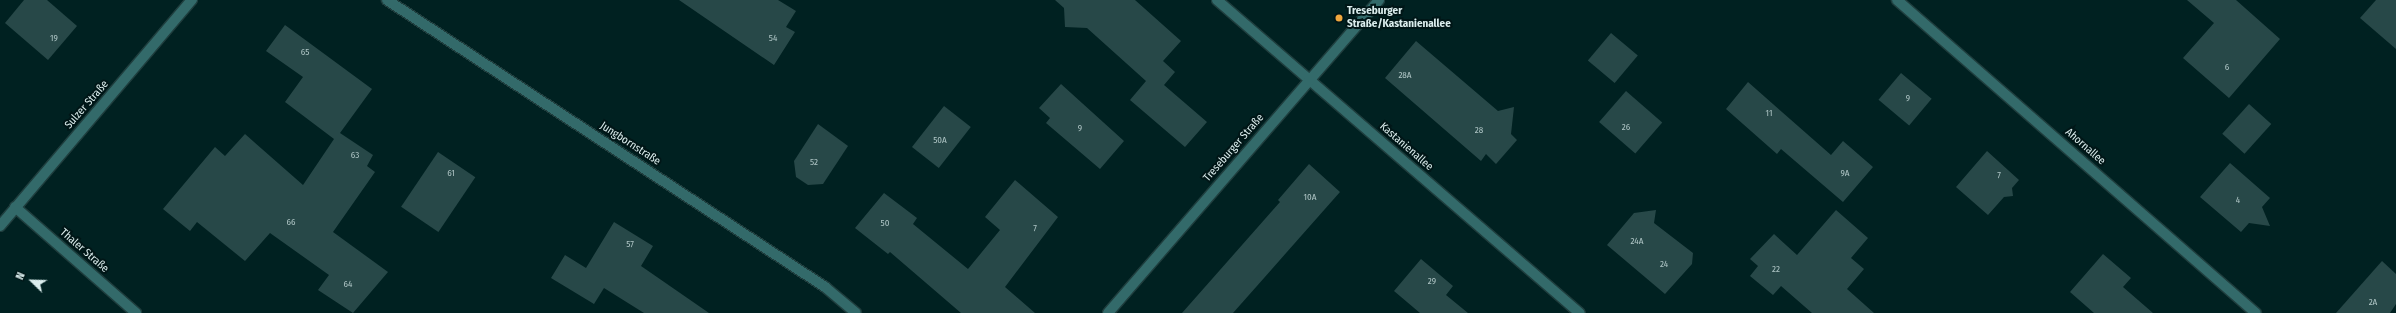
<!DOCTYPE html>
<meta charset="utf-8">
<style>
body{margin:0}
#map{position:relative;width:2396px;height:313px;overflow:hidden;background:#002121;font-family:"Fira Sans Condensed",sans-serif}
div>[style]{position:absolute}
.building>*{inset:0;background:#274848;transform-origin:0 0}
.roads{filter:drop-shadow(1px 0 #1f3e3e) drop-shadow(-1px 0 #1f3e3e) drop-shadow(0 1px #1f3e3e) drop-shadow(0 -1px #1f3e3e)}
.minor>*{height:10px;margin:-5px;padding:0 5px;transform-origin:5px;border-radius:5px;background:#336a6a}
.dots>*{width:11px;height:11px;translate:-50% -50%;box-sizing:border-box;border:2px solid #001617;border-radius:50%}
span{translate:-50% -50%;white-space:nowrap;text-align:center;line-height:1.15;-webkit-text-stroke:4px #001617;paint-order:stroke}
.number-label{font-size:9px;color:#aec4c4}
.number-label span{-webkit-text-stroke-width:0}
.poi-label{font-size:11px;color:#dbeded;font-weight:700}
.left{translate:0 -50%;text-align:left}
.street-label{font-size:11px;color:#dbeded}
.north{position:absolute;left:12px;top:261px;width:40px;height:40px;-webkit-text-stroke:3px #001617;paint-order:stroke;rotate:293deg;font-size:11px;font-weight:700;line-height:16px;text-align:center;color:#dbeded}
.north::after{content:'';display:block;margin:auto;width:14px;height:18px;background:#dbeded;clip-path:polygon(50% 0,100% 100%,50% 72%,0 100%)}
</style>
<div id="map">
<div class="building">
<i style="clip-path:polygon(24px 0,47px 0,77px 26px,48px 60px,5px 23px)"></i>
<i style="clip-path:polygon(679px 0,778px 0,796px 11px,786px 27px,795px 32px,774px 65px)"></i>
<i style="clip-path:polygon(1055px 0,1135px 0,1181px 41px,1163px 61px,1175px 72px,1164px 85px,1207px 122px,1185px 147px,1130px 100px,1146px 81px,1087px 28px,1065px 27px,1064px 8px)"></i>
<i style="clip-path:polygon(2187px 0,2236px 0,2280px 39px,2229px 98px,2183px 58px,2214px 23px)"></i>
<i style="clip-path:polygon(2376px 0,2396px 0,2396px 49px,2360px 18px)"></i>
<i style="clip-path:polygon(285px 25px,372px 89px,340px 133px,373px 155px,367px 166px,375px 172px,333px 232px,388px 272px,353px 313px,318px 290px,329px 275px,270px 233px,245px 261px,197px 222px,190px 231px,163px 209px,215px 147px,225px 156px,245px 134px,303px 185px,334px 139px,285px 102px,303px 77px,266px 51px)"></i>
<i style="left:1611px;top:33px;width:35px;height:36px;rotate:40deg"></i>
<i style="clip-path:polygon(1416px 41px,1498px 111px,1514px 107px,1511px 134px,1517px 140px,1496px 164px,1486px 154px,1481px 161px,1385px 78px)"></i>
<i style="left:1901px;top:73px;width:40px;height:35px;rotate:40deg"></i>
<i style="clip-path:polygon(1748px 82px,1831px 155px,1843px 141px,1873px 167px,1843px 202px,1781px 149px,1777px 154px,1726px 109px)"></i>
<i style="clip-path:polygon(1061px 84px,1124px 141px,1100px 169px,1046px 123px,1050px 118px,1039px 108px)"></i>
<i style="left:1626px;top:91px;width:48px;height:41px;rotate:41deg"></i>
<i style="left:2249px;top:104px;width:30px;height:40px;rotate:42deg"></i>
<i style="left:944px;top:106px;width:34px;height:52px;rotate:38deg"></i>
<i style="clip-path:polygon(818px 124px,848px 146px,823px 184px,808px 185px,796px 177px,794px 161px)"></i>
<i style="clip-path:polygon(1987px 151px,2019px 180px,2012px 188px,2013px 196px,2004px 197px,1988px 215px,1956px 187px)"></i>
<i style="left:438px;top:152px;width:45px;height:66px;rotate:34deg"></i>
<i style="clip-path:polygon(2230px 163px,2270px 198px,2262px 207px,2270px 226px,2249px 223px,2241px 232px,2200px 197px)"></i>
<i style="clip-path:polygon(1309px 164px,1340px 192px,1233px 313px,1182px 313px,1280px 202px,1278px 200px)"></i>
<i style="clip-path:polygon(1015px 180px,1058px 217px,1005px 287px,1035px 313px,961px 313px,890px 252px,888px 254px,855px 228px,884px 193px,917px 218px,913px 224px,968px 269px,1000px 230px,985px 217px)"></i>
<i style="clip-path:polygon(1656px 210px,1654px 223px,1693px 253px,1692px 264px,1665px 294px,1607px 245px,1634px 213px)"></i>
<i style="clip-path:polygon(1836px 210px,1868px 238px,1851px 258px,1864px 269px,1847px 289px,1874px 313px,1812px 313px,1781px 286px,1773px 295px,1750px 276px,1758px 266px,1750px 259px,1774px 234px,1797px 255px)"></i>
<i style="clip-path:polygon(614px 222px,653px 246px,641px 266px,709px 313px,644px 313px,604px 288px,594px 304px,551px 278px,565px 255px,586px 268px)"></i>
<i style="clip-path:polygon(2103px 254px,2131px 278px,2123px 287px,2153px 313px,2094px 313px,2070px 292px)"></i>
<i style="clip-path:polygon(1421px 259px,1453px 286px,1446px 295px,1468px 313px,1420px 313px,1394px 291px)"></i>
<i style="clip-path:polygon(2382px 261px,2396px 274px,2396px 304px,2390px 313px,2336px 313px)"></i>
</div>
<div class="roads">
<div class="minor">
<i style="left:387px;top:0;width:524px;rotate:33.23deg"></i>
<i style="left:825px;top:287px;width:40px;rotate:40deg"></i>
<i style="left:1217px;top:0;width:479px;rotate:40.8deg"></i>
<i style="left:1897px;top:0;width:476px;rotate:41.1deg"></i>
<i style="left:15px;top:207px;width:161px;rotate:41.2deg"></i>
<i style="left:0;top:226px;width:297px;rotate:-49.7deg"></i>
<i style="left:1108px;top:313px;width:414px;rotate:-49.1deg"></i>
</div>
</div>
<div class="dots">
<i style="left:1339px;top:18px;background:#f0a73e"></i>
</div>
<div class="number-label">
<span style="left:54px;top:38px">19</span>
<span style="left:773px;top:38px">54</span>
<span style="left:305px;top:52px">65</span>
<span style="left:2227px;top:67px">6</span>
<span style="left:1405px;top:75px">28A</span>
<span style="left:1908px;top:98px">9</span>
<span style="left:1769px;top:113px">11</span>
<span style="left:1626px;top:127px">26</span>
<span style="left:1080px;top:128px">9</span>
<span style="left:1479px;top:130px">28</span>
<span style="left:940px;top:140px">50A</span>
<span style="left:355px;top:155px">63</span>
<span style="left:814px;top:162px">52</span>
<span style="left:451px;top:173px">61</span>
<span style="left:1845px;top:173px">9A</span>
<span style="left:1999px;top:175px">7</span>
<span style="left:1310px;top:197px">10A</span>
<span style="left:2238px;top:200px">4</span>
<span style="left:291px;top:222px">66</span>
<span style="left:885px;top:223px">50</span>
<span style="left:1035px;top:228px">7</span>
<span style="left:1637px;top:241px">24A</span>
<span style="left:630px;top:244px">57</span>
<span style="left:1664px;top:264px">24</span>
<span style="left:1776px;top:269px">22</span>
<span style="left:1432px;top:281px">29</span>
<span style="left:348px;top:284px">64</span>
<span style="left:2373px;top:302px">2A</span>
</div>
<div class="poi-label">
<span class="left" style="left:1347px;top:18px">Treseburger<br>Straße/Kastanienallee</span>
</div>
<div class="street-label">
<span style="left:87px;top:105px;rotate:-49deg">Sulzer Straße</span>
<span style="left:630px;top:144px;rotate:33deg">Jungbornstraße</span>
<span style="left:1406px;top:147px;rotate:41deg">Kastanienallee</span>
<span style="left:2085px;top:147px;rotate:41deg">Ahornallee</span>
<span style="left:1234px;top:148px;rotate:-49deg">Treseburger Straße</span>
<span style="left:84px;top:251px;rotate:41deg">Thaler Straße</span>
</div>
<div class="north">N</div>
</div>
